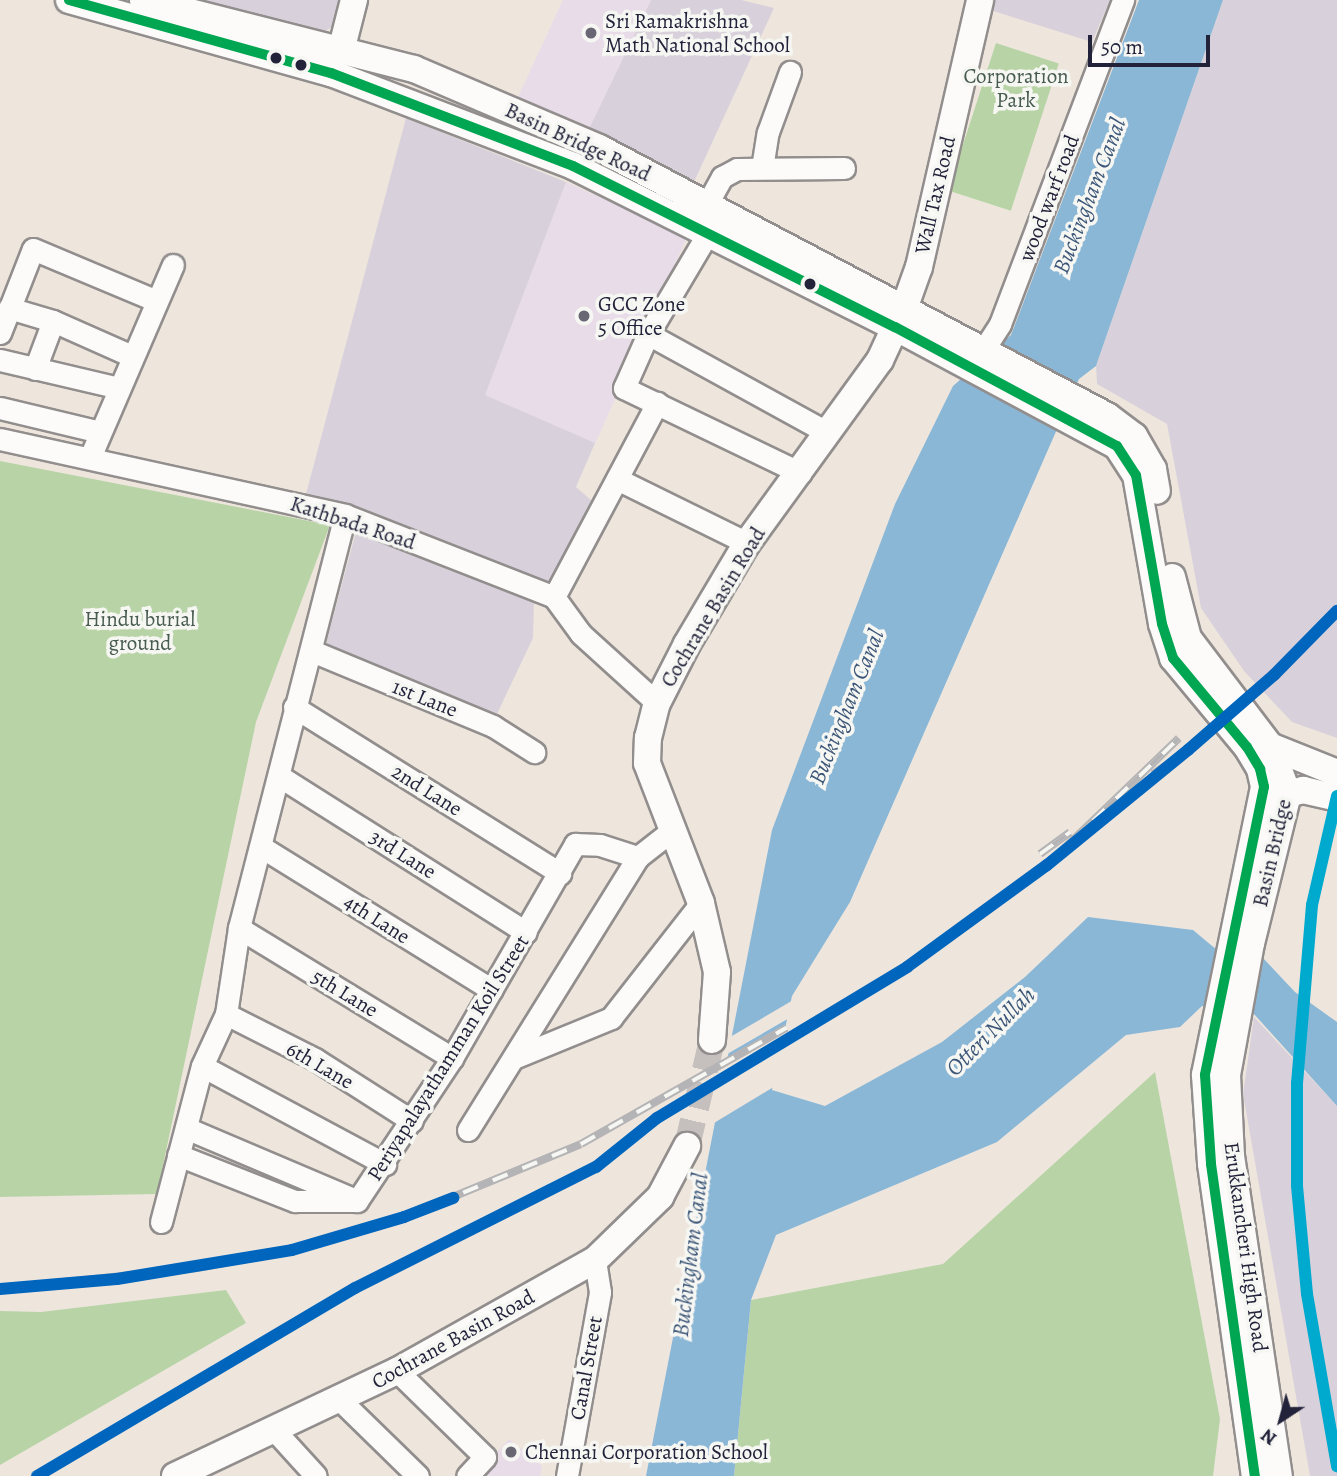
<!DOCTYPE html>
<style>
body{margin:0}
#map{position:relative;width:1337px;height:1476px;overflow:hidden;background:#eee6dd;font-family:Alegreya,serif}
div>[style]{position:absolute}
.built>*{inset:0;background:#e8dce9;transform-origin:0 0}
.industrial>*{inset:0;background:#d8d1db}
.green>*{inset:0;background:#b8d4a7;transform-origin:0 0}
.water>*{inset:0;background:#8bb7d7}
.pier>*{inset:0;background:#eee6dd}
.major-tunnel>*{height:26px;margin-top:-13px;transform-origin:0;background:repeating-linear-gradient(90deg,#c5bfbd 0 26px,transparent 0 39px)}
.roads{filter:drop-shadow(2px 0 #928e8d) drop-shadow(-2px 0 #928e8d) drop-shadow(0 2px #928e8d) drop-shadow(0 -2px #928e8d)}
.minor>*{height:21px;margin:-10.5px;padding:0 10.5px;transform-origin:10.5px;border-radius:10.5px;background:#fcfbfa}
.major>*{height:26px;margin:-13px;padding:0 13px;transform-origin:13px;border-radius:13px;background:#fcfbfa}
.rail>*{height:8px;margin-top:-4px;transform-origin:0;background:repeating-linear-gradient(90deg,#f6f6f2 0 16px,#b4b3b5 0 32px);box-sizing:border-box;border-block:2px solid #b4b3b5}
.bus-1>*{height:10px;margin:-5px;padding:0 5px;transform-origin:5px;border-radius:5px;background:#00a651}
.rail-1>*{height:12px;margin:-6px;padding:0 6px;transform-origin:6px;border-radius:6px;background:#0065bd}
.rail-2>*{height:12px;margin:-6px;padding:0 6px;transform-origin:6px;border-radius:6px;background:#00a9ce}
.dots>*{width:19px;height:19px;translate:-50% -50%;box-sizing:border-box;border:4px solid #f6f6f2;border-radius:50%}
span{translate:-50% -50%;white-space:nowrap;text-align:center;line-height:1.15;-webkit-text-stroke:7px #f6f6f2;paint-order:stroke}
.poi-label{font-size:21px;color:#22223b}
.left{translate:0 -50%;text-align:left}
.park-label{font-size:21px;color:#475b51}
.street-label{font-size:21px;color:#22223b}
.water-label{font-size:23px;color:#3b5678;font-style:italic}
.north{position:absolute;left:1246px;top:1385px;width:70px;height:70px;-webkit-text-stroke:5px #f6f6f2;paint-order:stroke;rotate:216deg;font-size:19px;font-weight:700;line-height:28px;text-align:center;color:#22223b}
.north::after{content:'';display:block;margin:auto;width:24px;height:32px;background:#22223b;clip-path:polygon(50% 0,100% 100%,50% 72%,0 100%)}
.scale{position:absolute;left:1088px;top:35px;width:122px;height:32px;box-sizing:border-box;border:4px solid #22223b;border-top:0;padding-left:9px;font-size:21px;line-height:24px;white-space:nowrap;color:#22223b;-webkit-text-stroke:5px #f6f6f2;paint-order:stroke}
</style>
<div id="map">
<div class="built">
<i style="clip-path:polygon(563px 0,651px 0,588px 131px,518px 97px)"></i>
<i style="left:566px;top:182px;width:133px;height:229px;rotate:24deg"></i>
<i style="clip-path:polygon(509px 1439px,542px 1466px,540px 1476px,475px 1476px)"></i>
</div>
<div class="industrial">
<i style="clip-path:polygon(193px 0,340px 0,340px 1px,338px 23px,324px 32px)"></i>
<i style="clip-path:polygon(651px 0,741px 0,774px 8px,694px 182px,588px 131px)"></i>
<i style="clip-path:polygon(992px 0,1110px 0,1092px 42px,990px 10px)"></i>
<i style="clip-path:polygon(1223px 0,1337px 0,1337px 738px,1292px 722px,1244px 671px,1201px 608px,1167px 424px,1097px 384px,1096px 366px)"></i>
<i style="clip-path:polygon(406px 118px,566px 182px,485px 395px,595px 443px,576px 487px,599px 507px,554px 583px,306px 494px)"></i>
<i style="clip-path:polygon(357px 528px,534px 599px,533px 638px,497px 714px,325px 647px)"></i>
<i style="clip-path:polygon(1254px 1017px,1337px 1106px,1337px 1476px,1310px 1476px,1243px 1094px)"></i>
</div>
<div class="green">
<i style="left:996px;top:43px;width:66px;height:155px;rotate:18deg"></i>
<i style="clip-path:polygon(0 461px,330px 525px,256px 722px,157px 1194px,0 1197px)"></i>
<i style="clip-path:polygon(1155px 1072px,1220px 1419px,1213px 1476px,734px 1476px,751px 1300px,943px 1264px)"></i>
<i style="clip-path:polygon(226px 1290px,246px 1323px,0 1465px,0 1311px,41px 1312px)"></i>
</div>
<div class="water">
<i style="clip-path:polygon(1139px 0,1223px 0,1096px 366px,1079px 379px,850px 902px,792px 996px,772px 1090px,825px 1106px,942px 1042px,1025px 977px,1088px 917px,1193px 930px,1217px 950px,1263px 958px,1295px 992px,1337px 1022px,1337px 1106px,1254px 1014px,1202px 1006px,1180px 1027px,1126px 1035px,997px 1142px,776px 1235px,751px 1300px,734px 1476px,646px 1476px,772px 830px,895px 504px,953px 386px,1011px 335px)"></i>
</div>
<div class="pier">
<i style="clip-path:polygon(795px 999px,791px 1017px,722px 1057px,725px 1040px)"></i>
<i style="clip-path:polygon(790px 1024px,777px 1085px,709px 1126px,720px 1066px)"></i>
</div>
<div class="major-tunnel">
<i style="left:687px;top:1146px;width:109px;rotate:-76.7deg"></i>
</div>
<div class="roads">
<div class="minor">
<i style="left:762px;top:168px;width:36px;rotate:-81deg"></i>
<i style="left:768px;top:132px;width:64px;rotate:-69.9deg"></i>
<i style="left:707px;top:204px;width:31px;rotate:-61deg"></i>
<i style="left:722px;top:177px;width:17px;rotate:-28deg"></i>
<i style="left:737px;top:169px;width:107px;rotate:-0.5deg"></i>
<i style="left:708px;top:233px;width:117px;rotate:120.7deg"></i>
<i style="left:648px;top:334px;width:59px;rotate:114deg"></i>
<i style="left:624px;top:388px;width:196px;rotate:25.7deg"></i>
<i style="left:9px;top:308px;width:46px;rotate:16.5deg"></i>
<i style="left:53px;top:321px;width:86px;rotate:23.9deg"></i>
<i style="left:0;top:333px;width:90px;rotate:-68.6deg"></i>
<i style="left:33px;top:249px;width:134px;rotate:22.8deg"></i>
<i style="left:648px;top:334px;width:203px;rotate:28.8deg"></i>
<i style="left:982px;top:352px;width:33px;rotate:-57deg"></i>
<i style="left:1000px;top:324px;width:347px;rotate:-69.2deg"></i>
<i style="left:0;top:360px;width:122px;rotate:13.2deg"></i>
<i style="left:35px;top:369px;width:51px;rotate:-69.4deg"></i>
<i style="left:0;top:408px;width:103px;rotate:13.5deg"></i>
<i style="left:0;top:439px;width:353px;rotate:12.4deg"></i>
<i style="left:345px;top:515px;width:225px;rotate:21.4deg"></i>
<i style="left:554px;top:597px;width:46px;rotate:53.9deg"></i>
<i style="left:581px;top:634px;width:103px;rotate:42.2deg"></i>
<i style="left:91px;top:455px;width:207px;rotate:-66.7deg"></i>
<i style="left:617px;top:479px;width:145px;rotate:26.2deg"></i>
<i style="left:554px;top:597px;width:220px;rotate:-62deg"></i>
<i style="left:312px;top:651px;width:196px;rotate:22.5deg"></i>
<i style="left:493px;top:726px;width:49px;rotate:32.4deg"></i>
<i style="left:294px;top:707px;width:314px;rotate:32deg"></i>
<i style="left:279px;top:776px;width:292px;rotate:32.3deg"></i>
<i style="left:263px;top:848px;width:269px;rotate:31.8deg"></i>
<i style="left:239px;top:928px;width:250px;rotate:31.4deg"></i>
<i style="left:226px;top:1014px;width:100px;rotate:26.8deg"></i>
<i style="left:315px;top:1059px;width:115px;rotate:32.6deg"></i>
<i style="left:516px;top:1057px;width:103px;rotate:-22.3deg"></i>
<i style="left:611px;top:1018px;width:146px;rotate:-52deg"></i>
<i style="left:202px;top:1066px;width:208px;rotate:28.2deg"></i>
<i style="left:186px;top:1128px;width:179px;rotate:23deg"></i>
<i style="left:468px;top:1130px;width:322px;rotate:-58.1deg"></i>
<i style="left:638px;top:857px;width:41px;rotate:-38deg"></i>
<i style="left:178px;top:1155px;width:126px;rotate:21.5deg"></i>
<i style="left:295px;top:1201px;width:62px"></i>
<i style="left:357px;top:1201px;width:172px;rotate:-56.4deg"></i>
<i style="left:452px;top:1058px;width:247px;rotate:-60.1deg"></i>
<i style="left:575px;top:844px;width:25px;rotate:2deg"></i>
<i style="left:600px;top:845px;width:40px;rotate:18deg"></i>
<i style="left:161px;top:1222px;width:161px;rotate:-75.3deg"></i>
<i style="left:202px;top:1066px;width:57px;rotate:-65.2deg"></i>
<i style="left:226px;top:1014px;width:87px;rotate:-81.4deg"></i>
<i style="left:239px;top:928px;width:426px;rotate:-75.6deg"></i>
<i style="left:397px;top:1371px;width:123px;rotate:44.3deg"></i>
<i style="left:485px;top:1457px;width:26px;rotate:133deg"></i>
<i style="left:340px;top:1400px;width:109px;rotate:44.3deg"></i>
<i style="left:276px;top:1432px;width:59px;rotate:47.7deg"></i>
<i style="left:567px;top:1476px;width:187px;rotate:-79.8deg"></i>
<i style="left:600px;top:1292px;width:32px;rotate:-99deg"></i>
</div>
<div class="major">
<i style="left:69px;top:0;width:272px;rotate:15.6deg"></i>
<i style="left:331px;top:73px;width:259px;rotate:21deg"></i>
<i style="left:573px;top:166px;width:360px;rotate:26.6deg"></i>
<i style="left:895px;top:327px;width:252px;rotate:28.2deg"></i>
<i style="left:1117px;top:446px;width:35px;rotate:57deg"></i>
<i style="left:1136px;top:475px;width:151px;rotate:80.1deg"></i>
<i style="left:1162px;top:624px;width:36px;rotate:72deg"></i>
<i style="left:1173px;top:658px;width:116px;rotate:50.3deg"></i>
<i style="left:1247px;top:747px;width:26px;rotate:59deg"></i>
<i style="left:1260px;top:769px;width:18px;rotate:77deg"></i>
<i style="left:1264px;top:787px;width:294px;rotate:101.6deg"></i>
<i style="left:1205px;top:1075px;width:89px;rotate:86.1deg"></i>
<i style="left:1211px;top:1164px;width:315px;rotate:82deg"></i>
<i style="left:143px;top:0;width:280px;rotate:14.3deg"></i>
<i style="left:414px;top:69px;width:201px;rotate:23.1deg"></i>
<i style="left:599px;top:148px;width:574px;rotate:27.81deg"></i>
<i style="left:1107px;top:416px;width:34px;rotate:37deg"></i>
<i style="left:1134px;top:436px;width:38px;rotate:60deg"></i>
<i style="left:1153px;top:469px;width:22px;rotate:80deg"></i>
<i style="left:342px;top:47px;width:49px;rotate:-75.7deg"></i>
<i style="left:1172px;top:577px;width:63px;rotate:75.3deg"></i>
<i style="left:1188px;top:638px;width:136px;rotate:52.8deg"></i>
<i style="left:1270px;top:746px;width:51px;rotate:69.4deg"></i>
<i style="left:1288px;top:794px;width:154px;rotate:103.9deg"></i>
<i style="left:1251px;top:943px;width:134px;rotate:100.3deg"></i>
<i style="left:1227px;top:1075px;width:81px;rotate:87.2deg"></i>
<i style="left:1231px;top:1156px;width:324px;rotate:81.5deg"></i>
<i style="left:1270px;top:746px;width:72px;rotate:21.9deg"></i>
<i style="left:1288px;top:794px;width:16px;rotate:-15deg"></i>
<i style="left:1303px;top:790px;width:35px;rotate:13deg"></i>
<i style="left:712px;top:1040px;width:68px;rotate:-85.8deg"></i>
<i style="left:717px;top:972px;width:71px;rotate:-103.1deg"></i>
<i style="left:701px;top:903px;width:150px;rotate:-111.1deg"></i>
<i style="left:647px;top:763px;width:25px;rotate:-88deg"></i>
<i style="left:648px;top:738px;width:36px;rotate:-76deg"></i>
<i style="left:657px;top:703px;width:66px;rotate:-63deg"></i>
<i style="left:687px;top:644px;width:117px;rotate:-59.3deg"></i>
<i style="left:747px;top:543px;width:226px;rotate:-54deg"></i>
<i style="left:880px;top:360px;width:60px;rotate:-65.2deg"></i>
<i style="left:905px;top:306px;width:41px;rotate:-70.3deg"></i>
<i style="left:919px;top:267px;width:274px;rotate:-77.1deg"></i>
<i style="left:175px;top:1476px;width:246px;rotate:-25.3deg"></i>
<i style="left:397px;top:1371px;width:227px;rotate:-29.3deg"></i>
<i style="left:595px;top:1260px;width:91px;rotate:-44.1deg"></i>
<i style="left:660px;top:1197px;width:58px;rotate:-62.1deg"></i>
</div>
</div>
<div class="rail">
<i style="left:1153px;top:774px;width:42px;rotate:-34.4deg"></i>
<i style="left:1040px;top:854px;width:37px;rotate:-36deg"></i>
<i style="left:1047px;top:865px;width:183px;rotate:-43.9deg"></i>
<i style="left:0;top:1289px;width:198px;rotate:-6.1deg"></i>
<i style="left:197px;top:1268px;width:97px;rotate:-10.7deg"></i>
<i style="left:292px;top:1250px;width:117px;rotate:-16.4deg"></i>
<i style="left:404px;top:1217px;width:191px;rotate:-22.4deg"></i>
<i style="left:581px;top:1144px;width:236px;rotate:-29.5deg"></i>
</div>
<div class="bus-1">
<i style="left:69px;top:0;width:272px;rotate:15.6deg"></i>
<i style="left:331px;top:73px;width:259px;rotate:21deg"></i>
<i style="left:573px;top:166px;width:360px;rotate:26.6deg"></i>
<i style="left:895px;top:327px;width:252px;rotate:28.2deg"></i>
<i style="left:1117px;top:446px;width:35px;rotate:57deg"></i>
<i style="left:1136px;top:475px;width:151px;rotate:80.1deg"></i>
<i style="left:1162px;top:624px;width:36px;rotate:72deg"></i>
<i style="left:1173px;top:658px;width:116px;rotate:50.3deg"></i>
<i style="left:1247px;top:747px;width:26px;rotate:59deg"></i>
<i style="left:1260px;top:769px;width:18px;rotate:77deg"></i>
<i style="left:1264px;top:787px;width:294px;rotate:101.6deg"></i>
<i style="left:1205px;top:1075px;width:89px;rotate:86.1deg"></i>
<i style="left:1211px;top:1164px;width:315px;rotate:82deg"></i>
</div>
<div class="rail-1">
<i style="left:0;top:1289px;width:117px;rotate:-4.9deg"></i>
<i style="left:117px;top:1279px;width:177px;rotate:-9.4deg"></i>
<i style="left:292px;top:1250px;width:117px;rotate:-16.4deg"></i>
<i style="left:404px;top:1217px;width:53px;rotate:-21.2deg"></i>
<i style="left:37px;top:1476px;width:369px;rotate:-30.6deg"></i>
<i style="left:355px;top:1288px;width:270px;rotate:-26.7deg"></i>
<i style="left:596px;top:1167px;width:78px;rotate:-38.8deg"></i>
<i style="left:657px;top:1118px;width:292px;rotate:-31.1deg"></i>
<i style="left:907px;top:967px;width:173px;rotate:-36.1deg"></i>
<i style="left:1047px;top:865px;width:182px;rotate:-39.2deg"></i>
<i style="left:1188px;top:750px;width:114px;rotate:-41.1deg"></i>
<i style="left:1274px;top:675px;width:90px;rotate:-45.5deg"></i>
</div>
<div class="rail-2">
<i style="left:1337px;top:796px;width:112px;rotate:102.9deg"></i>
<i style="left:1312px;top:905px;width:179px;rotate:94.8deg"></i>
<i style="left:1297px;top:1083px;width:103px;rotate:90deg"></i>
<i style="left:1297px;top:1186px;width:108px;rotate:84.7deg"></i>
<i style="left:1307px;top:1294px;width:175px;rotate:80.1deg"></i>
</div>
<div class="dots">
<i style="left:591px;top:33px;background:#696774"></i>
<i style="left:276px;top:58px;background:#22223b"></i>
<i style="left:301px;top:65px;background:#22223b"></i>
<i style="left:810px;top:284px;background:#22223b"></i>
<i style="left:584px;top:316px;background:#696774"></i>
<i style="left:511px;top:1452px;background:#696774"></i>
</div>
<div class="poi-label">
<span class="left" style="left:605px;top:33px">Sri Ramakrishna<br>Math National School</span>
<span class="left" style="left:598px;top:316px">GCC Zone<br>5 Office</span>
<span class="left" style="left:525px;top:1452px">Chennai Corporation School</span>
</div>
<div class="park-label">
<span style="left:1016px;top:88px">Corporation<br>Park</span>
<span style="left:140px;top:631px">Hindu burial<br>ground</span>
</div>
<div class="street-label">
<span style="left:578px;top:142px;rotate:25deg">Basin Bridge Road</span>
<span style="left:935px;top:195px;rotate:-77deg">Wall Tax Road</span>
<span style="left:1049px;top:198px;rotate:-69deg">wood warf road</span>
<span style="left:353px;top:523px;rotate:18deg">Kathbada Road</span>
<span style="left:713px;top:607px;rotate:-59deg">Cochrane Basin Road</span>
<span style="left:425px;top:698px;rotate:22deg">1st Lane</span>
<span style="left:427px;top:790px;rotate:32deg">2nd Lane</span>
<span style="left:1272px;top:853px;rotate:-77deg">Basin Bridge</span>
<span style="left:403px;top:854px;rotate:32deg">3rd Lane</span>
<span style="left:377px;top:919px;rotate:32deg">4th Lane</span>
<span style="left:345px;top:993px;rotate:31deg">5th Lane</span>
<span style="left:448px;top:1058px;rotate:-58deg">Periyapalayathamman Koil Street</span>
<span style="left:320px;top:1065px;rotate:30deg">6th Lane</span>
<span style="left:1246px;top:1247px;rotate:82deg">Erukkancheri High Road</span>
<span style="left:453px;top:1339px;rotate:-29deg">Cochrane Basin Road</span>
<span style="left:586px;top:1368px;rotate:-80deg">Canal Street</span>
</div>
<div class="water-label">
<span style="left:1090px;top:196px;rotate:-69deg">Buckingham Canal</span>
<span style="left:847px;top:707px;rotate:-68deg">Buckingham Canal</span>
<span style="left:991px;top:1032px;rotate:-45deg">Otteri Nullah</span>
<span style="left:691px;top:1255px;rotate:-83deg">Buckingham Canal</span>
</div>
<div class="north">N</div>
<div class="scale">50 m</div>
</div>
